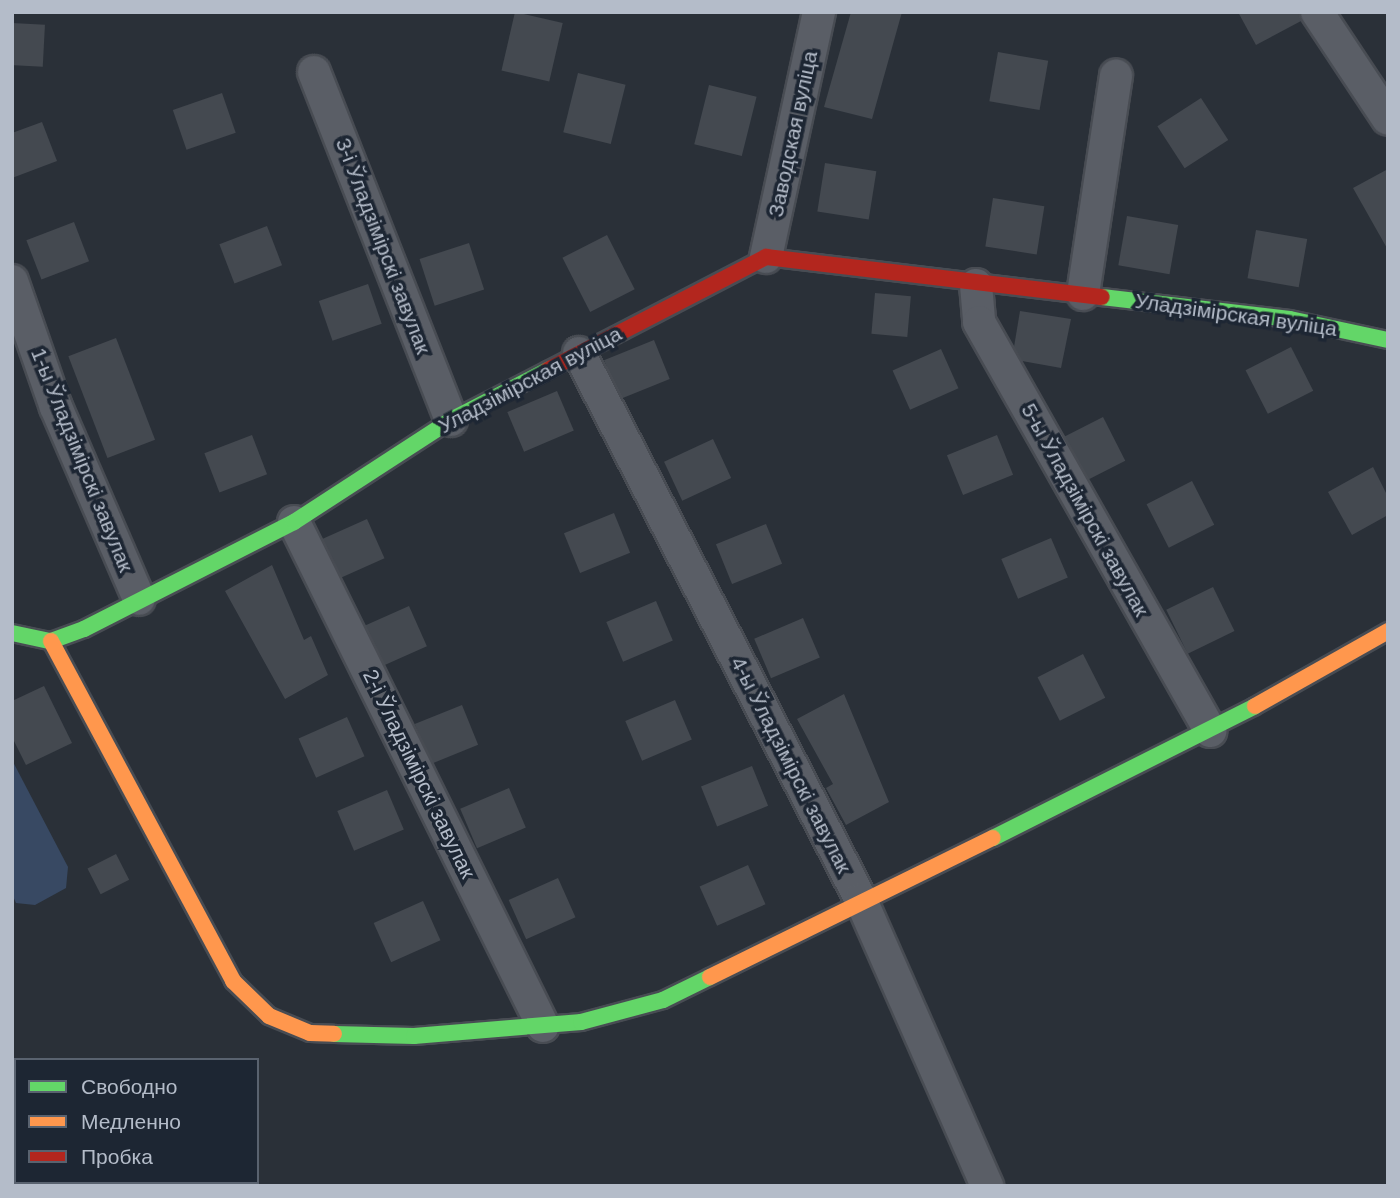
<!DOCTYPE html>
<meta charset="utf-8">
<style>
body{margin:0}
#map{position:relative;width:1400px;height:1198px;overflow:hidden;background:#2a3038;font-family:Helvetica,sans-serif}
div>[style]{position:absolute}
.water>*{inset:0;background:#384963}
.building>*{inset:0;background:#444950;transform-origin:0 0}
.roads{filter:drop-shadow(2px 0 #484c53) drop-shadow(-2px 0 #484c53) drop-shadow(0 2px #484c53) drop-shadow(0 -2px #484c53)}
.street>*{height:32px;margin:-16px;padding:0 16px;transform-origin:16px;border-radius:16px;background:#5a5e66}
.fast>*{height:16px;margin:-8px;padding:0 8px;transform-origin:8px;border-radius:8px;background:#63d668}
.slow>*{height:16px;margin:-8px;padding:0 8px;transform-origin:8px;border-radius:8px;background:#ff974d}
.jam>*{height:16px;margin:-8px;padding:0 8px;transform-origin:8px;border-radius:8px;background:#b3261e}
span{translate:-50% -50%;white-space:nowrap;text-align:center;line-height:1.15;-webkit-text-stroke:7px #1d2633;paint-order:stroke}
.street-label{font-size:21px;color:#b4bcc9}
.frame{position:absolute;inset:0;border:14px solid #b4bcc9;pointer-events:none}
.legend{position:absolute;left:14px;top:1058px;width:245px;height:126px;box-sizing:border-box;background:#1d2633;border:2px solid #59626f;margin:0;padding:9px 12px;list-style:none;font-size:21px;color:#b4bcc9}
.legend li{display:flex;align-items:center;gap:14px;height:35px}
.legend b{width:35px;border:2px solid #59626f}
</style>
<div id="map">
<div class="water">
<i style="clip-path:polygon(12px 760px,68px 867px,66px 888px,35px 905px,16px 903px,12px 894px)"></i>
</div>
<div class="building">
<i style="left:515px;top:12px;width:49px;height:60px;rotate:13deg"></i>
<i style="clip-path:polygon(851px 12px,902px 12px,872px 119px,824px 107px)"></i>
<i style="clip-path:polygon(1238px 12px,1299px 12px,1301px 21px,1256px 45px)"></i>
<i style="left:12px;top:23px;width:33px;height:42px;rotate:3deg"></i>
<i style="left:998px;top:52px;width:51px;height:50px;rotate:10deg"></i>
<i style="left:578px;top:73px;width:49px;height:61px;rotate:14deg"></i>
<i style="left:709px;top:85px;width:49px;height:61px;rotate:14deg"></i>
<i style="left:222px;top:93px;width:42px;height:52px;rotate:71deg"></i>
<i style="left:1201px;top:98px;width:50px;height:52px;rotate:57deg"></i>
<i style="clip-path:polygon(42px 122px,57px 161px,12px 178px,12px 133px)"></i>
<i style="left:825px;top:163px;width:52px;height:49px;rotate:9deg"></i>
<i style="clip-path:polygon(1388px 169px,1388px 250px,1353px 188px)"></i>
<i style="left:993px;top:198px;width:52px;height:49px;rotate:9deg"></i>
<i style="left:1127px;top:216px;width:52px;height:50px;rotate:10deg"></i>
<i style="left:74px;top:222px;width:42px;height:51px;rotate:69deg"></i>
<i style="left:267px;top:226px;width:42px;height:51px;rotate:69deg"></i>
<i style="left:1256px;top:230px;width:52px;height:49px;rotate:10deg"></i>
<i style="left:607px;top:235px;width:61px;height:50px;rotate:63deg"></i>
<i style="left:469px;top:243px;width:49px;height:52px;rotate:72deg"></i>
<i style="left:368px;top:284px;width:42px;height:52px;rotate:71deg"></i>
<i style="left:875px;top:293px;width:36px;height:41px;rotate:5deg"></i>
<i style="clip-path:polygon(1020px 311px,1071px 319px,1061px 368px,1022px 361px,1014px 347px)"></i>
<i style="left:116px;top:338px;width:109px;height:51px;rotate:69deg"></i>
<i style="left:654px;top:340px;width:42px;height:54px;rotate:68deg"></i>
<i style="left:1291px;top:347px;width:49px;height:51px;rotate:63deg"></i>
<i style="left:941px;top:349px;width:43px;height:53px;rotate:66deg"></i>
<i style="left:557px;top:391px;width:43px;height:54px;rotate:67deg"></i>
<i style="left:1103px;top:417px;width:49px;height:43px;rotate:63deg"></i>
<i style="left:252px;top:435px;width:42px;height:51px;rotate:69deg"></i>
<i style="left:997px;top:435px;width:43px;height:54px;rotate:68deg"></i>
<i style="left:713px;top:439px;width:43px;height:54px;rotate:65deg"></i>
<i style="clip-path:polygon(1373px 467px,1388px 497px,1388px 515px,1352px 535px,1328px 492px)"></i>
<i style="left:1192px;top:481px;width:49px;height:51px;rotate:63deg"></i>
<i style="left:614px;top:513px;width:43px;height:54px;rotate:68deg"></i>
<i style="left:367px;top:519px;width:43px;height:49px;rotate:66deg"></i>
<i style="left:766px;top:524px;width:43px;height:54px;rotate:68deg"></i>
<i style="left:1051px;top:538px;width:43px;height:54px;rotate:67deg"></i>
<i style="clip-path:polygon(272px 565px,304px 640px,311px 636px,328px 675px,285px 699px,225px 591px)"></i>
<i style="left:1213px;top:587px;width:49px;height:52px;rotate:64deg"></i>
<i style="left:656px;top:601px;width:43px;height:54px;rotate:67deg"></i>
<i style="left:409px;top:606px;width:44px;height:48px;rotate:66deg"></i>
<i style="left:803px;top:618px;width:43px;height:53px;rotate:67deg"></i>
<i style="left:1083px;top:654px;width:49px;height:51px;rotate:63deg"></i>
<i style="clip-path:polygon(44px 686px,72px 743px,26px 765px,12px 737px,12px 701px)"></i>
<i style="clip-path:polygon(844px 694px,889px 802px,846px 825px,826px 788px,833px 784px,797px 719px)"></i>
<i style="left:675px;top:700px;width:43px;height:54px;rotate:67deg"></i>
<i style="left:462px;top:705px;width:43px;height:51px;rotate:68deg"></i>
<i style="left:347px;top:717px;width:43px;height:53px;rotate:66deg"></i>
<i style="left:752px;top:766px;width:43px;height:55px;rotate:68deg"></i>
<i style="left:509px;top:788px;width:43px;height:53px;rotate:67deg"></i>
<i style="left:387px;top:790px;width:43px;height:54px;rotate:67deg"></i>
<i style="left:116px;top:854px;width:29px;height:32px;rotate:63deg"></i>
<i style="left:748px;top:865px;width:43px;height:53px;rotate:66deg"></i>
<i style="left:558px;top:878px;width:43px;height:54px;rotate:66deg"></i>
<i style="left:423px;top:901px;width:43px;height:54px;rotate:66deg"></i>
</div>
<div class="roads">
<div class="street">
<i style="left:1317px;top:12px;width:128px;rotate:56.4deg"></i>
<i style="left:314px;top:72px;width:374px;rotate:68.5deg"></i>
<i style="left:766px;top:257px;width:251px;rotate:-77.8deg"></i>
<i style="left:12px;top:281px;width:133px;rotate:70.8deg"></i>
<i style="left:56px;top:407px;width:209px;rotate:66.6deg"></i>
<i style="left:976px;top:285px;width:37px;rotate:85deg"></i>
<i style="left:979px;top:322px;width:470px;rotate:60.5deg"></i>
<i style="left:1083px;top:294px;width:221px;rotate:-81.4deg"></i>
<i style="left:579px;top:353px;width:615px;rotate:62.73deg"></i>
<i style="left:861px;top:900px;width:313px;rotate:66.2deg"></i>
<i style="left:294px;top:522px;width:562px;rotate:63.71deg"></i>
</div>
<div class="fast">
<i style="left:1102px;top:297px;width:189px;rotate:6.7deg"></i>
<i style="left:1290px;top:319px;width:100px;rotate:12.1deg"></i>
<i style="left:12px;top:633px;width:40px;rotate:12deg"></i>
<i style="left:51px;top:641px;width:35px;rotate:-20deg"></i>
<i style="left:84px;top:629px;width:236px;rotate:-27deg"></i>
<i style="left:294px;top:522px;width:187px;rotate:-33deg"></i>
<i style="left:451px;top:420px;width:109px;rotate:-27.3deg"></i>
<i style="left:993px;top:838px;width:293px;rotate:-26.7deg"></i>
<i style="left:334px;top:1034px;width:80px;rotate:1.4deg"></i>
<i style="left:414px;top:1036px;width:168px;rotate:-4.8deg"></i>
<i style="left:581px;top:1022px;width:85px;rotate:-15deg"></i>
<i style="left:663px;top:1000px;width:52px;rotate:-26.1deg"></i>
</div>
<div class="slow">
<i style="left:51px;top:641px;width:386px;rotate:61.8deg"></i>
<i style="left:233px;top:981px;width:50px;rotate:44.2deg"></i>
<i style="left:269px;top:1016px;width:44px;rotate:22.5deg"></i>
<i style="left:310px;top:1033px;width:24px;rotate:2deg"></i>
<i style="left:1255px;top:706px;width:153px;rotate:-29.4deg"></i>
<i style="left:710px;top:977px;width:315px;rotate:-26.2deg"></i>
</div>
<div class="jam">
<i style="left:548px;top:370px;width:246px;rotate:-27.4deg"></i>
<i style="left:766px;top:257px;width:338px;rotate:6.8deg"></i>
</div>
</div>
<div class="street-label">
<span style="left:793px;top:134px;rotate:-78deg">Заводская вуліца</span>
<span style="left:383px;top:246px;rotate:69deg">3-і Ўладзімірскі завулак</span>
<span style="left:1236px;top:315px;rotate:8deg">Уладзімірская вуліца</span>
<span style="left:530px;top:380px;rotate:-28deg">Уладзімірская вуліца</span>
<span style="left:82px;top:460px;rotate:68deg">1-ы Ўладзімірскі завулак</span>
<span style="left:1085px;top:510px;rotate:61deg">5-ы Ўладзімірскі завулак</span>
<span style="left:791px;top:765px;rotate:63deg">4-ы Ўладзімірскі завулак</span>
<span style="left:419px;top:774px;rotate:64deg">2-і Ўладзімірскі завулак</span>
</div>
<div class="frame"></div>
<ul class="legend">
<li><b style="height:9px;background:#63d668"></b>Свободно</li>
<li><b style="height:9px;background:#ff974d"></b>Медленно</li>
<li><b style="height:9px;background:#b3261e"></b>Пробка</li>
</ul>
</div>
